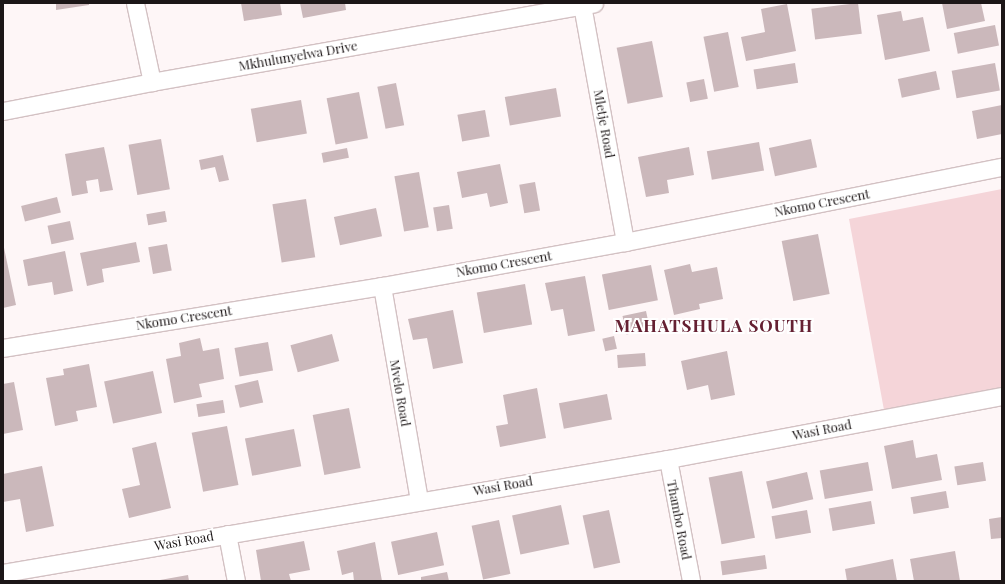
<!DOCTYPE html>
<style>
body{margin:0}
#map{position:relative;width:1005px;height:584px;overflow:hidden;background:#fef6f7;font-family:"Playfair Display",serif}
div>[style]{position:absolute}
.green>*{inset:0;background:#f5d5d9}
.building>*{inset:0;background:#cbb8bb;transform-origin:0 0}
.roads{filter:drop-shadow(1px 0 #d3c1c3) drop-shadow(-1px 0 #d3c1c3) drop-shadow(0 1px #d3c1c3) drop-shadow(0 -1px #d3c1c3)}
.minor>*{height:17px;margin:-8.5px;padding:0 8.5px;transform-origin:8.5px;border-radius:8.5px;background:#fff}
span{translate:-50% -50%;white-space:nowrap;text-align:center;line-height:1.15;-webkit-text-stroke:4px #fff;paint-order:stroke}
.street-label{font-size:13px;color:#1c1617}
.district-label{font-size:17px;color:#652032;font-weight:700;letter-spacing:1px}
.frame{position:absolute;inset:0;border:4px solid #1c1617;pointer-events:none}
</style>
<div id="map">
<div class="green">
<i style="clip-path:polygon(1002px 189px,1002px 388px,884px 410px,849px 219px)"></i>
</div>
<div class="building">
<i style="clip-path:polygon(56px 3px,89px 3px,89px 5px,56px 10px)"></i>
<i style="clip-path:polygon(241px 3px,280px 3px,282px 15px,244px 21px)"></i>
<i style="clip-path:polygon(300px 3px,345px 3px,346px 10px,303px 18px)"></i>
<i style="left:858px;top:3px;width:31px;height:47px;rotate:83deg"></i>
<i style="clip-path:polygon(942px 3px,981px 3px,985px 21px,947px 29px)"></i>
<i style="clip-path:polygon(787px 4px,796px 51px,746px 61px,741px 37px,765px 32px,761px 9px)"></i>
<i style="clip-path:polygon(901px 11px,903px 21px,923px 17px,930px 51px,885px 60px,877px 15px)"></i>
<i style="left:995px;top:25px;width:21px;height:42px;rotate:79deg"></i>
<i style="left:728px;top:32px;width:56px;height:25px;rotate:79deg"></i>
<i style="left:652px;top:41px;width:57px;height:36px;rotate:79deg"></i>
<i style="left:795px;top:63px;width:20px;height:42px;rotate:81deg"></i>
<i style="left:995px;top:63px;width:28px;height:44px;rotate:80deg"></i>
<i style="left:936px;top:71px;width:19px;height:39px;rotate:78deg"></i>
<i style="left:704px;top:79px;width:20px;height:18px;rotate:79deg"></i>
<i style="left:396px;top:83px;width:43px;height:19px;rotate:79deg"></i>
<i style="left:556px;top:88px;width:29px;height:52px;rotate:80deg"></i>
<i style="left:359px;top:92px;width:47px;height:33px;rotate:79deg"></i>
<i style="left:301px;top:100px;width:34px;height:51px;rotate:80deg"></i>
<i style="clip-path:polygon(1002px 105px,1002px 134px,977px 139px,972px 111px)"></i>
<i style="left:485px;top:110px;width:27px;height:28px;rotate:80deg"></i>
<i style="left:161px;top:139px;width:51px;height:33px;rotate:80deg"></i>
<i style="left:811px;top:139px;width:29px;height:43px;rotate:78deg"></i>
<i style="left:759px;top:142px;width:29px;height:53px;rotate:80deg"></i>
<i style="clip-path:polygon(104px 147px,113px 190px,100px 192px,98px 179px,86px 181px,88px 193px,72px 196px,65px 154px)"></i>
<i style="clip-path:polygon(689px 147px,694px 175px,667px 180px,669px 193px,646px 197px,638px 157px)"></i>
<i style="left:347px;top:148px;width:10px;height:26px;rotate:79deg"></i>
<i style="clip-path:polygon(223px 155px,229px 180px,219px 182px,215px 167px,201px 170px,199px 160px)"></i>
<i style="clip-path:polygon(500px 164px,508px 203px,490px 207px,487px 193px,462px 198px,457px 172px)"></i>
<i style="left:419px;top:172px;width:56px;height:25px;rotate:80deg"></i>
<i style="left:535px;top:182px;width:29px;height:16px;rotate:80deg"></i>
<i style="left:57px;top:197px;width:16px;height:37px;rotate:76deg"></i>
<i style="left:306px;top:199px;width:59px;height:34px;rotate:81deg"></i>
<i style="left:449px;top:205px;width:24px;height:16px;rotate:81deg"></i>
<i style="left:376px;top:208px;width:29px;height:43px;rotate:78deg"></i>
<i style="left:165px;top:211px;width:11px;height:19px;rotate:80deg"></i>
<i style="left:70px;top:221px;width:19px;height:23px;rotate:78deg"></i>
<i style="left:818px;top:234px;width:61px;height:37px;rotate:79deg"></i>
<i style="clip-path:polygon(136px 242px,140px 262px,102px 269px,104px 282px,87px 286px,80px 253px)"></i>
<i style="clip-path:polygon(3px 243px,16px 305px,3px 308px)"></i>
<i style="left:167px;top:244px;width:27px;height:19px;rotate:80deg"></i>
<i style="clip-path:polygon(65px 251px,73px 291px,54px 295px,52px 282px,28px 286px,23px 260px)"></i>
<i style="clip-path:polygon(690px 264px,692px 272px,717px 267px,723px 299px,699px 304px,700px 309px,674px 315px,664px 270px)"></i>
<i style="left:651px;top:265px;width:36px;height:50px;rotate:79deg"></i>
<i style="clip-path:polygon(585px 276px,595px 331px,568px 336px,563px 309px,551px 311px,545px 283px)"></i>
<i style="left:525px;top:284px;width:41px;height:49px;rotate:80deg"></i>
<i style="clip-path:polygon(453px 310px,463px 363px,433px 369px,427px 338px,413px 340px,408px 319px)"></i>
<i style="left:646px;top:311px;width:19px;height:24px;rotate:78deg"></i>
<i style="left:332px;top:334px;width:28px;height:43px;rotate:75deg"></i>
<i style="left:614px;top:336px;width:13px;height:12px;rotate:77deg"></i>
<i style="clip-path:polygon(200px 338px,203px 351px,219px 348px,224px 379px,199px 384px,202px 397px,174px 403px,166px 359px,181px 356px,179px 343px)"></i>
<i style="left:268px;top:342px;width:29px;height:34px;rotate:80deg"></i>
<i style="clip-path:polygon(727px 351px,735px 395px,711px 400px,708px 385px,687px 390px,681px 361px)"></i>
<i style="left:645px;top:353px;width:13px;height:28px;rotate:86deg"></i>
<i style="clip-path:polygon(89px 364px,97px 407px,76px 411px,78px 421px,55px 426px,46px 378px,64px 375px,63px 369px)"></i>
<i style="left:153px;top:371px;width:43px;height:50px;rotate:78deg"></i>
<i style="left:258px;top:380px;width:23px;height:24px;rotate:77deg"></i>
<i style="clip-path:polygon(14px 382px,23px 430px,3px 434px,3px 384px)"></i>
<i style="clip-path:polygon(537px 388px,546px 438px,500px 447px,496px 426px,508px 424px,503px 395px)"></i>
<i style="left:607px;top:394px;width:26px;height:49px;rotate:79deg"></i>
<i style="left:223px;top:400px;width:13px;height:27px;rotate:81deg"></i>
<i style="left:349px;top:408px;width:61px;height:37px;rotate:79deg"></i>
<i style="left:227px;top:426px;width:60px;height:36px;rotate:79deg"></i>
<i style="left:294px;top:429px;width:38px;height:50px;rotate:79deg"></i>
<i style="clip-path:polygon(913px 440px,916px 458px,937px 454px,942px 480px,892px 489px,884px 446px)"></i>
<i style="clip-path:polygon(156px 442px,171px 508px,129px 518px,122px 489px,140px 485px,132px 448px)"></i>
<i style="left:868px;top:462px;width:29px;height:49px;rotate:80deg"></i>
<i style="left:983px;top:462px;width:19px;height:29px;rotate:81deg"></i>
<i style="clip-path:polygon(42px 466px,54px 526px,26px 532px,20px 499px,3px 502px,3px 474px)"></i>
<i style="left:742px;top:471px;width:68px;height:34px;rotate:79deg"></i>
<i style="left:807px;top:472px;width:28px;height:42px;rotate:77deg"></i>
<i style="left:946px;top:491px;width:17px;height:36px;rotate:80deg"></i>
<i style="left:871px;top:501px;width:23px;height:43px;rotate:80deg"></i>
<i style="left:561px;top:505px;width:40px;height:50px;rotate:78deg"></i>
<i style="left:609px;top:510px;width:54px;height:27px;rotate:78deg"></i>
<i style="left:807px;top:510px;width:23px;height:36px;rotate:80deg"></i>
<i style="clip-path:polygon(1002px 517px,1002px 538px,991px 539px,989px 519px)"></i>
<i style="left:499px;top:520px;width:55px;height:28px;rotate:78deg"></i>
<i style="left:437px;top:532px;width:34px;height:47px;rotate:78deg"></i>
<i style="clip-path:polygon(304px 541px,310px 570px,289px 574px,291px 581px,261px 581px,256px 550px)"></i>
<i style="clip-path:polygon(375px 542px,382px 581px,354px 581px,353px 572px,342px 575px,337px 551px)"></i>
<i style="clip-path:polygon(955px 551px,960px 581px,914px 581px,910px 559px)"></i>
<i style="left:765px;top:555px;width:14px;height:45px;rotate:82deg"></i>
<i style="clip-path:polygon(893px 559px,897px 581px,847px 581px,845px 569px)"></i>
<i style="clip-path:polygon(447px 572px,449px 581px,421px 581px,421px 577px)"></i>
<i style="clip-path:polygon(188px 575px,189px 581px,160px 581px,160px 580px)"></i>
</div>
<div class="roads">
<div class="minor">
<i style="left:135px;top:3px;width:81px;rotate:77.9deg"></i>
<i style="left:582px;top:5px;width:241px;rotate:79.7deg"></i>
<i style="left:3px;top:111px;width:152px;rotate:-11deg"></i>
<i style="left:152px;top:82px;width:449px;rotate:-10.1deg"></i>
<i style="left:382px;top:286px;width:218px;rotate:80.2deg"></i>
<i style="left:3px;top:348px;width:384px;rotate:-9.3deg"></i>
<i style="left:382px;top:286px;width:247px;rotate:-10.3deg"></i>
<i style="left:625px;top:242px;width:384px;rotate:-11.3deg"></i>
<i style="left:668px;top:459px;width:124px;rotate:79.3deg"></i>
<i style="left:227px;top:534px;width:48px;rotate:79.2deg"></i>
<i style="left:3px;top:573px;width:675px;rotate:-9.73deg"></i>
<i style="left:668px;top:459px;width:340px;rotate:-10.7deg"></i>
</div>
</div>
<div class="street-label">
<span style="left:298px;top:56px;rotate:-10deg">Mkhulunyelwa Drive</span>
<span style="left:604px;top:124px;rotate:80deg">Mletje Road</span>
<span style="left:822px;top:203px;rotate:-11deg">Nkomo Crescent</span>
<span style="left:504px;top:264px;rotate:-10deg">Nkomo Crescent</span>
<span style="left:184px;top:318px;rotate:-9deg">Nkomo Crescent</span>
<span style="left:400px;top:393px;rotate:80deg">Mvelo Road</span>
<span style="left:822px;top:430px;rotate:-11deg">Wasi Road</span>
<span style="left:503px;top:486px;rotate:-10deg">Wasi Road</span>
<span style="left:679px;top:520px;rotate:79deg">Thambo Road</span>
<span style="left:184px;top:541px;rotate:-10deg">Wasi Road</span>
</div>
<div class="district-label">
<span style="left:714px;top:326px">MAHATSHULA SOUTH</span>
</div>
<div class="frame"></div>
</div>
